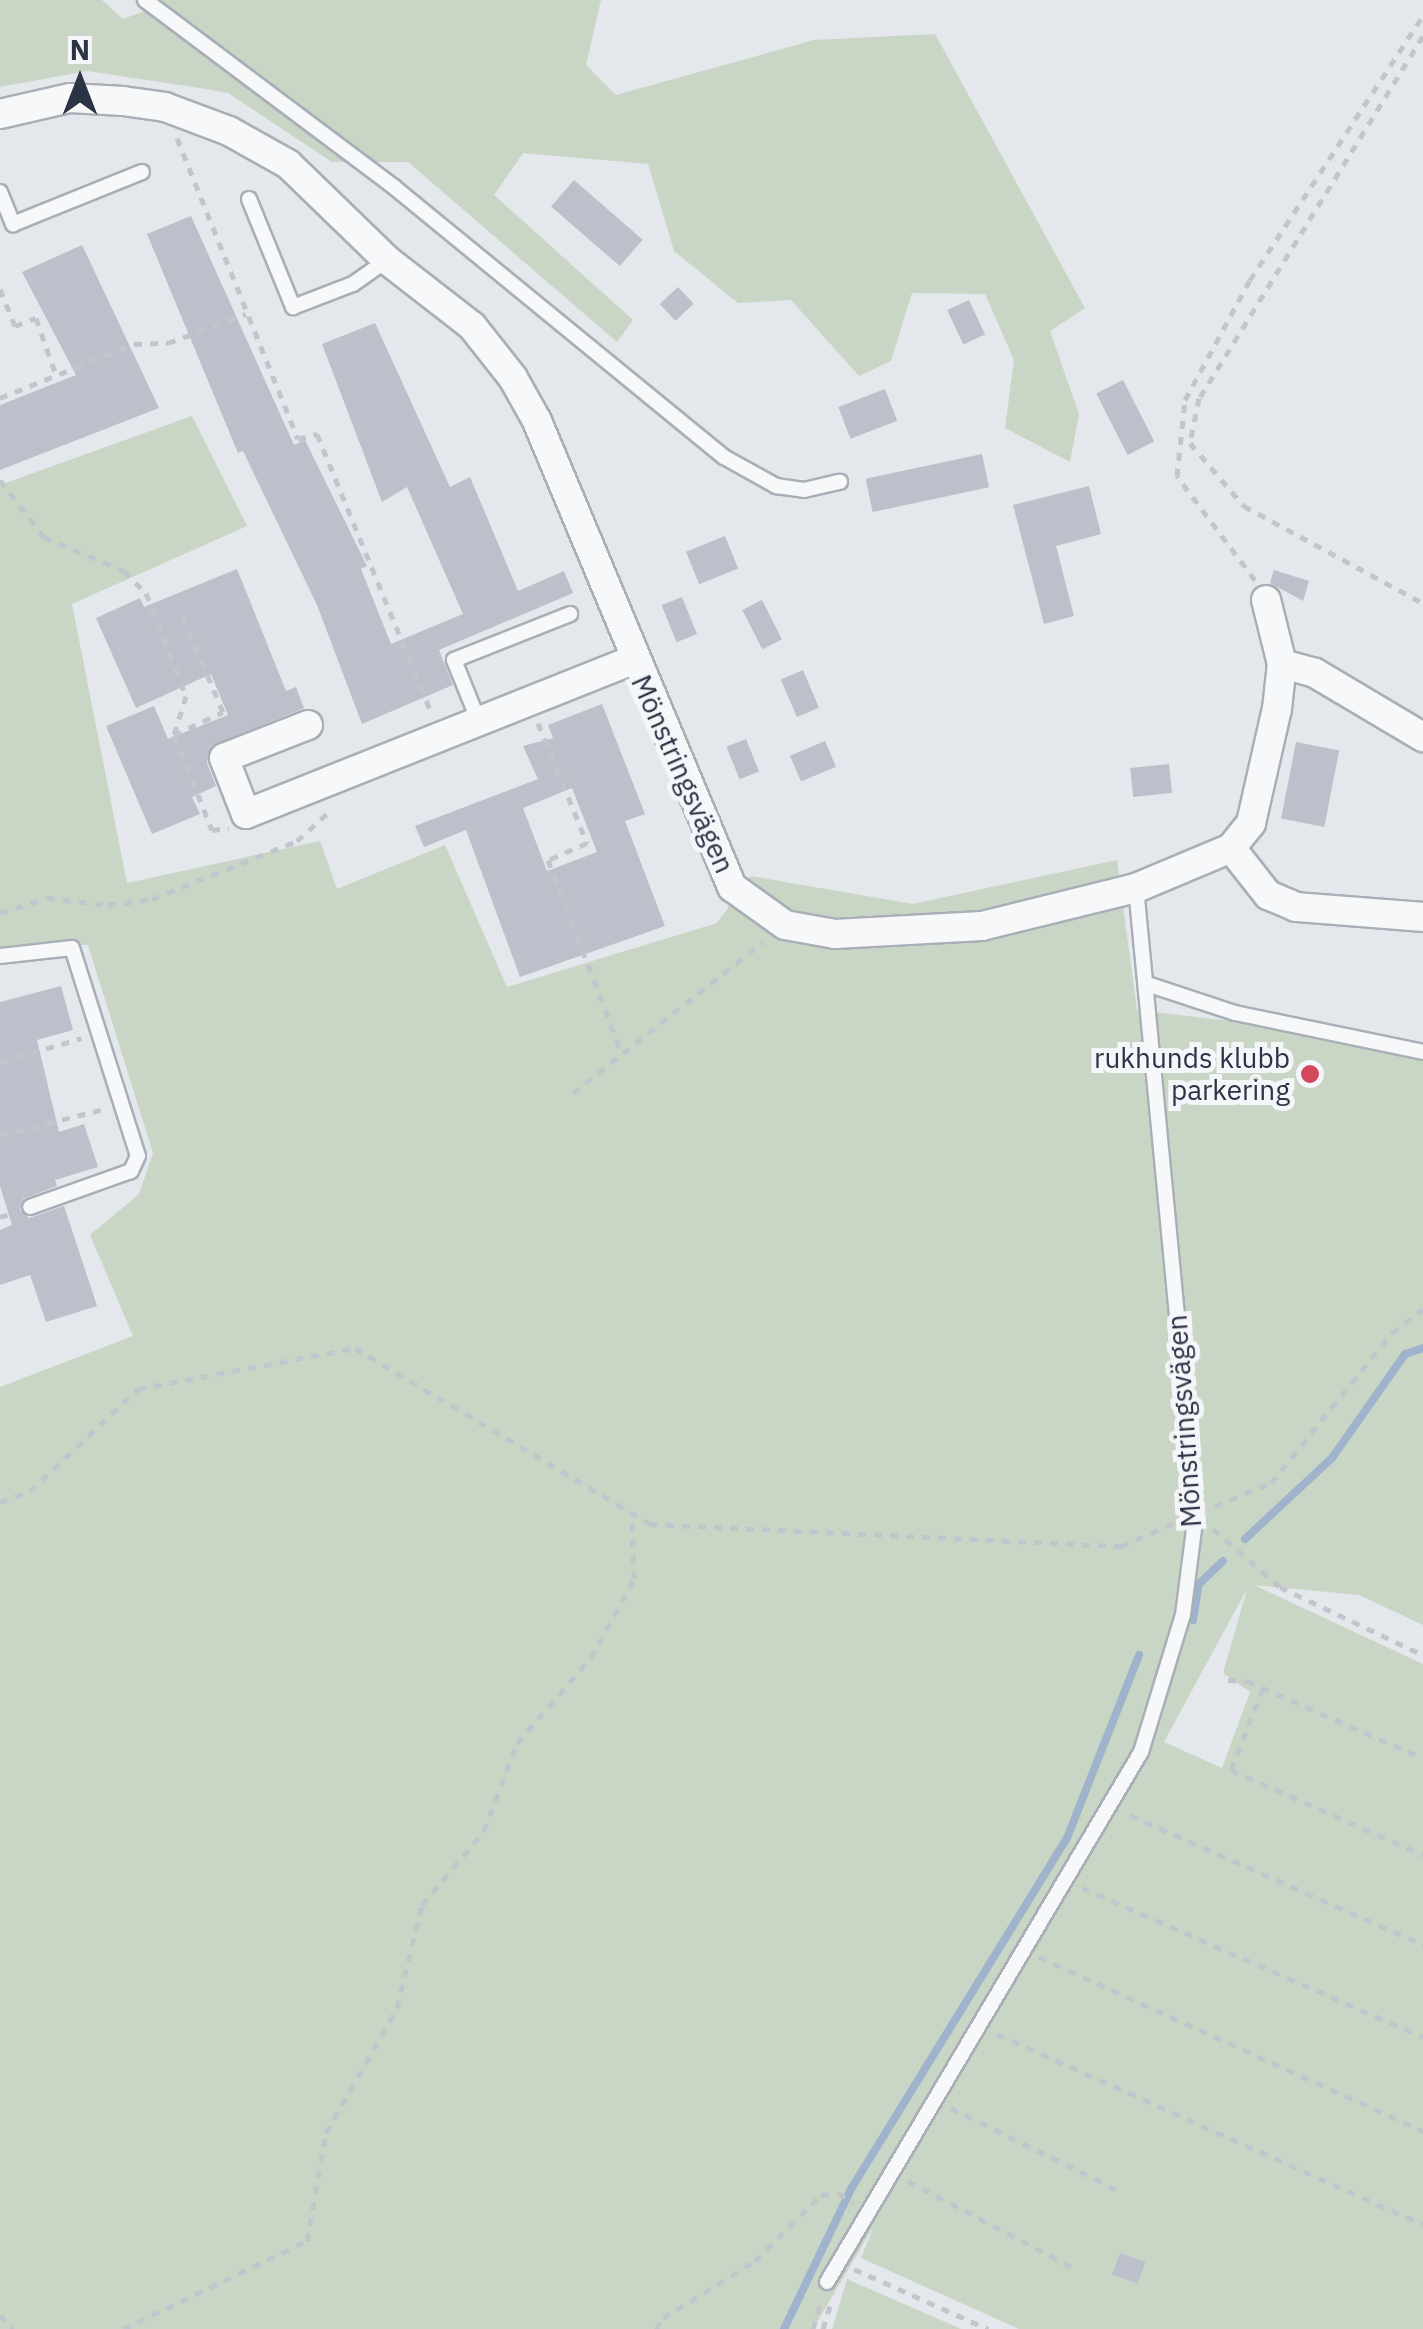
<!DOCTYPE html>
<meta charset="utf-8">
<style>
body{margin:0}
#map{position:relative;width:1423px;height:2329px;overflow:hidden;background:#e4e7ec;font-family:"IBM Plex Sans",sans-serif}
div>[style]{position:absolute}
.green>*{inset:0;background:#c9d6c5}
.stream>*{height:8px;margin:-4px;padding:0 4px;transform-origin:4px;border-radius:4px;background:#9fb4cc}
.building>*{inset:0;background:#bbc0ca;transform-origin:0 0}
.path>*{height:5px;margin-top:-2.5px;transform-origin:0;background:repeating-linear-gradient(90deg,#c2c5cb 0 8px,transparent 0 16px)}
.roads{filter:drop-shadow(2px 0 #a9aeb7) drop-shadow(-2px 0 #a9aeb7) drop-shadow(0 2px #a9aeb7) drop-shadow(0 -2px #a9aeb7)}
.service>*{height:14px;margin:-7px;padding:0 7px;transform-origin:7px;border-radius:7px;background:#f7f8fa}
.minor>*{height:28px;margin:-14px;padding:0 14px;transform-origin:14px;border-radius:14px;background:#f7f8fa}
.dots>*{width:28px;height:28px;translate:-50% -50%;box-sizing:border-box;border:5px solid #f4f6f9;border-radius:50%}
span{translate:-50% -50%;white-space:nowrap;text-align:center;line-height:1.15;-webkit-text-stroke:10px #f4f6f9;paint-order:stroke}
.street-label{font-size:28px;color:#2b3445}
.poi-label{font-size:28px;color:#2b3445}
.right{translate:-100% -50%;text-align:right}
.north{position:absolute;left:30px;top:30px;width:100px;height:100px;-webkit-text-stroke:8px #f4f6f9;paint-order:stroke;rotate:0deg;font-size:28px;font-weight:700;line-height:40px;text-align:center;color:#2b3445}
.north::after{content:'';display:block;margin:auto;width:35px;height:45px;background:#2b3445;clip-path:polygon(50% 0,100% 100%,50% 72%,0 100%)}
</style>
<div id="map">
<div class="green">
<i style="clip-path:polygon(0 0,102px 0,123px 19px,158px 6px,155px 0,601px 0,586px 65px,616px 95px,814px 40px,935px 34px,1085px 308px,1050px 331px,1079px 414px,1070px 462px,1005px 428px,1014px 360px,985px 294px,912px 293px,891px 361px,859px 376px,791px 300px,738px 303px,674px 251px,648px 164px,523px 153px,494px 195px,633px 320px,617px 342px,408px 162px,332px 162px,228px 93px,200px 88px,87px 71px,0 87px)"></i>
<i style="clip-path:polygon(evenodd,192px 416px,247px 526px,72px 604px,127px 883px,320px 841px,337px 889px,445px 845px,507px 987px,717px 923px,751px 876px,913px 904px,1117px 860px,1137px 1010px,1423px 1044px,1423px 1625px,1359px 1595px,1254px 1585px,1423px 1664px,1423px 2329px,1019px 2329px,861px 2258px,874px 2226px,813px 2329px,0 2329px,0 1387px,133px 1336px,90px 1235px,139px 1194px,153px 1153px,88px 945px,0 948px,0 485px,192px 416px,1247px 1589px,1223px 1673px,1250px 1692px,1222px 1768px,1164px 1742px,1247px 1589px)"></i>
<i style="clip-path:polygon(847px 2279px,961px 2329px,832px 2329px)"></i>
</div>
<div class="stream">
<i style="left:1245px;top:1539px;width:119px;rotate:-43deg"></i>
<i style="left:1332px;top:1458px;width:127px;rotate:-54.9deg"></i>
<i style="left:1405px;top:1354px;width:19px;rotate:-18deg"></i>
<i style="left:1193px;top:1620px;width:36px;rotate:-81deg"></i>
<i style="left:1199px;top:1584px;width:33px;rotate:-44deg"></i>
<i style="left:784px;top:2329px;width:155px;rotate:-64.4deg"></i>
<i style="left:851px;top:2189px;width:412px;rotate:-58.4deg"></i>
<i style="left:1067px;top:1838px;width:197px;rotate:-68.5deg"></i>
</div>
<div class="building">
<i style="left:574px;top:180px;width:91px;height:35px;rotate:41deg"></i>
<i style="clip-path:polygon(191px 216px,294px 445px,305px 440px,367px 566px,361px 569px,391px 644px,463px 614px,407px 487px,382px 502px,322px 344px,375px 323px,450px 487px,470px 477px,518px 591px,564px 571px,573px 593px,439px 650px,453px 685px,362px 724px,317px 605px,243px 451px,238px 453px,147px 234px)"></i>
<i style="clip-path:polygon(82px 245px,159px 408px,0 470px,0 405px,76px 375px,22px 272px)"></i>
<i style="left:678px;top:287px;width:23px;height:25px;rotate:47deg"></i>
<i style="left:969px;top:300px;width:38px;height:24px;rotate:65deg"></i>
<i style="left:1123px;top:380px;width:69px;height:30px;rotate:63deg"></i>
<i style="left:885px;top:389px;width:34px;height:50px;rotate:69deg"></i>
<i style="left:982px;top:454px;width:34px;height:119px;rotate:78deg"></i>
<i style="clip-path:polygon(1089px 486px,1101px 534px,1056px 546px,1074px 616px,1044px 624px,1013px 505px)"></i>
<i style="left:725px;top:536px;width:35px;height:42px;rotate:68deg"></i>
<i style="clip-path:polygon(237px 569px,286px 691px,296px 687px,304px 708px,211px 746px,207px 763px,216px 786px,192px 797px,200px 814px,152px 834px,106px 726px,154px 706px,168px 739px,228px 715px,211px 674px,136px 708px,96px 618px,140px 598px,144px 607px)"></i>
<i style="clip-path:polygon(1274px 570px,1309px 581px,1303px 601px,1270px 583px)"></i>
<i style="left:682px;top:597px;width:40px;height:22px;rotate:68deg"></i>
<i style="left:762px;top:600px;width:44px;height:22px;rotate:63deg"></i>
<i style="left:803px;top:670px;width:41px;height:24px;rotate:67deg"></i>
<i style="clip-path:polygon(evenodd,602px 704px,645px 814px,625px 821px,665px 926px,520px 977px,466px 830px,424px 847px,415px 826px,538px 779px,523px 746px,553px 738px,548px 725px,602px 704px,572px 788px,597px 852px,547px 871px,523px 808px,572px 788px)"></i>
<i style="left:746px;top:739px;width:35px;height:21px;rotate:68deg"></i>
<i style="left:825px;top:741px;width:28px;height:38px;rotate:67deg"></i>
<i style="left:1296px;top:742px;width:44px;height:78px;rotate:11deg"></i>
<i style="left:1169px;top:764px;width:29px;height:39px;rotate:84deg"></i>
<i style="clip-path:polygon(61px 986px,73px 1030px,37px 1040px,59px 1132px,84px 1124px,98px 1167px,55px 1180px,57px 1186px,23px 1199px,20px 1210px,29px 1218px,64px 1206px,97px 1306px,46px 1322px,30px 1275px,0 1285px,0 1230px,12px 1225px,0 1186px,0 1002px)"></i>
<i style="left:1120px;top:2253px;width:27px;height:23px;rotate:20deg"></i>
</div>
<div class="path">
<i style="left:1423px;top:36px;width:426px;rotate:121.7deg"></i>
<i style="left:1199px;top:398px;width:46px;rotate:101.3deg"></i>
<i style="left:1190px;top:443px;width:83px;rotate:49.4deg"></i>
<i style="left:1244px;top:506px;width:204px;rotate:28.5deg"></i>
<i style="left:177px;top:138px;width:324px;rotate:68.1deg"></i>
<i style="left:298px;top:439px;width:20px;rotate:-15deg"></i>
<i style="left:317px;top:434px;width:304px;rotate:67.7deg"></i>
<i style="left:0;top:289px;width:40px;rotate:68deg"></i>
<i style="left:15px;top:326px;width:22px;rotate:-21deg"></i>
<i style="left:36px;top:318px;width:60px;rotate:70.7deg"></i>
<i style="left:0;top:398px;width:144px;rotate:-21.9deg"></i>
<i style="left:134px;top:344px;width:34px;rotate:-2deg"></i>
<i style="left:168px;top:343px;width:83px;rotate:-20.4deg"></i>
<i style="left:0;top:480px;width:72px;rotate:52.3deg"></i>
<i style="left:44px;top:537px;width:87px;rotate:23deg"></i>
<i style="left:124px;top:571px;width:31px;rotate:45deg"></i>
<i style="left:146px;top:593px;width:110px;rotate:68.8deg"></i>
<i style="left:186px;top:696px;width:41px;rotate:107.1deg"></i>
<i style="left:174px;top:735px;width:102px;rotate:68.2deg"></i>
<i style="left:212px;top:830px;width:17px;rotate:-7deg"></i>
<i style="left:1255px;top:580px;width:130px;rotate:-126.9deg"></i>
<i style="left:1177px;top:476px;width:76px;rotate:-84deg"></i>
<i style="left:1185px;top:400px;width:136px;rotate:-61.6deg"></i>
<i style="left:1250px;top:280px;width:316px;rotate:-56.8deg"></i>
<i style="left:538px;top:723px;width:130px;rotate:67.8deg"></i>
<i style="left:587px;top:843px;width:43px;rotate:156.4deg"></i>
<i style="left:548px;top:860px;width:208px;rotate:69.1deg"></i>
<i style="left:174px;top:735px;width:54px;rotate:-25.1deg"></i>
<i style="left:223px;top:712px;width:108px;rotate:-113deg"></i>
<i style="left:0;top:913px;width:49px;rotate:-17.7deg"></i>
<i style="left:47px;top:898px;width:61px;rotate:6.5deg"></i>
<i style="left:108px;top:905px;width:44px;rotate:-7.8deg"></i>
<i style="left:152px;top:899px;width:156px;rotate:-21.8deg"></i>
<i style="left:297px;top:841px;width:46px;rotate:-42.4deg"></i>
<i style="left:0;top:1062px;width:85px;rotate:-16.3deg"></i>
<i style="left:573px;top:1093px;width:243px;rotate:-38.5deg"></i>
<i style="left:0;top:1135px;width:107px;rotate:-14deg"></i>
<i style="left:0;top:1217px;width:14px;rotate:-17deg"></i>
<i style="left:0;top:1502px;width:32px;rotate:-20deg"></i>
<i style="left:30px;top:1491px;width:149px;rotate:-43.4deg"></i>
<i style="left:138px;top:1389px;width:221px;rotate:-10.7deg"></i>
<i style="left:355px;top:1348px;width:344px;rotate:30.8deg"></i>
<i style="left:650px;top:1524px;width:472px;rotate:2.7deg"></i>
<i style="left:1121px;top:1546px;width:61px;rotate:-23.2deg"></i>
<i style="left:1215px;top:1506px;width:61px;rotate:-22.3deg"></i>
<i style="left:1271px;top:1483px;width:193px;rotate:-51.1deg"></i>
<i style="left:1392px;top:1333px;width:39px;rotate:-38deg"></i>
<i style="left:1213px;top:1529px;width:89px;rotate:40.9deg"></i>
<i style="left:1280px;top:1587px;width:158px;rotate:25.4deg"></i>
<i style="left:1228px;top:1680px;width:19px;rotate:3deg"></i>
<i style="left:1247px;top:1681px;width:192px;rotate:23.6deg"></i>
<i style="left:1263px;top:1688px;width:88px;rotate:111.3deg"></i>
<i style="left:1231px;top:1770px;width:210px;rotate:23.9deg"></i>
<i style="left:1130px;top:1815px;width:321px;rotate:23.9deg"></i>
<i style="left:1082px;top:1888px;width:372px;rotate:23.6deg"></i>
<i style="left:1039px;top:1957px;width:422px;rotate:24.4deg"></i>
<i style="left:997px;top:2034px;width:467px;rotate:24.1deg"></i>
<i style="left:951px;top:2108px;width:187px;rotate:26.3deg"></i>
<i style="left:908px;top:2181px;width:187px;rotate:27.7deg"></i>
<i style="left:854px;top:2269px;width:147px;rotate:24.1deg"></i>
<i style="left:0;top:2315px;width:19px;rotate:47deg"></i>
<i style="left:123px;top:2329px;width:204px;rotate:-25.6deg"></i>
<i style="left:307px;top:2241px;width:110px;rotate:-80deg"></i>
<i style="left:326px;top:2133px;width:144px;rotate:-60.4deg"></i>
<i style="left:397px;top:2008px;width:106px;rotate:-76.4deg"></i>
<i style="left:422px;top:1905px;width:97px;rotate:-50deg"></i>
<i style="left:484px;top:1831px;width:94px;rotate:-69.4deg"></i>
<i style="left:517px;top:1743px;width:113px;rotate:-49deg"></i>
<i style="left:591px;top:1658px;width:90px;rotate:-61.4deg"></i>
<i style="left:634px;top:1579px;width:65px;rotate:-91.8deg"></i>
<i style="left:656px;top:2329px;width:13px;rotate:-58deg"></i>
<i style="left:663px;top:2318px;width:108px;rotate:-31.8deg"></i>
<i style="left:755px;top:2261px;width:93px;rotate:-45deg"></i>
<i style="left:821px;top:2195px;width:17px;rotate:-7deg"></i>
<i style="left:838px;top:2193px;width:19px;rotate:32deg"></i>
<i style="left:813px;top:2329px;width:32px;rotate:-74deg"></i>
<i style="left:823px;top:2329px;width:31px;rotate:-73deg"></i>
</div>
<div class="roads">
<div class="service">
<i style="left:145px;top:0;width:311px;rotate:36.9deg"></i>
<i style="left:394px;top:187px;width:426px;rotate:39.3deg"></i>
<i style="left:724px;top:457px;width:60px;rotate:29.1deg"></i>
<i style="left:776px;top:486px;width:28px;rotate:8deg"></i>
<i style="left:804px;top:490px;width:37px;rotate:-13deg"></i>
<i style="left:0;top:192px;width:35px;rotate:68deg"></i>
<i style="left:13px;top:224px;width:139px;rotate:-22deg"></i>
<i style="left:249px;top:199px;width:117px;rotate:67.8deg"></i>
<i style="left:293px;top:307px;width:64px;rotate:-21deg"></i>
<i style="left:353px;top:284px;width:42px;rotate:-35.2deg"></i>
<i style="left:479px;top:722px;width:67px;rotate:-112deg"></i>
<i style="left:454px;top:660px;width:125px;rotate:-21.6deg"></i>
<i style="left:0;top:956px;width:72px;rotate:-6.3deg"></i>
<i style="left:72px;top:948px;width:218px;rotate:72.4deg"></i>
<i style="left:138px;top:1156px;width:17px;rotate:115deg"></i>
<i style="left:131px;top:1171px;width:107px;rotate:160.4deg"></i>
<i style="left:1147px;top:984px;width:93px;rotate:18.2deg"></i>
<i style="left:1235px;top:1013px;width:192px;rotate:11.7deg"></i>
<i style="left:827px;top:2282px;width:616px;rotate:-59.36deg"></i>
<i style="left:1141px;top:1752px;width:143px;rotate:-73deg"></i>
<i style="left:1183px;top:1615px;width:102px;rotate:-82.7deg"></i>
<i style="left:1196px;top:1514px;width:629px;rotate:-95.47deg"></i>
</div>
<div class="minor">
<i style="left:0;top:114px;width:72px;rotate:-12.9deg"></i>
<i style="left:70px;top:98px;width:53px;rotate:3.2deg"></i>
<i style="left:123px;top:101px;width:42px;rotate:8.1deg"></i>
<i style="left:165px;top:107px;width:68px;rotate:20.6deg"></i>
<i style="left:229px;top:131px;width:68px;rotate:29.2deg"></i>
<i style="left:288px;top:164px;width:138px;rotate:44.1deg"></i>
<i style="left:387px;top:260px;width:108px;rotate:37.8deg"></i>
<i style="left:472px;top:326px;width:66px;rotate:51.7deg"></i>
<i style="left:513px;top:378px;width:49px;rotate:60.8deg"></i>
<i style="left:537px;top:421px;width:505px;rotate:67.29deg"></i>
<i style="left:732px;top:887px;width:65px;rotate:35.6deg"></i>
<i style="left:785px;top:925px;width:51px;rotate:10.2deg"></i>
<i style="left:835px;top:934px;width:147px;rotate:-3.1deg"></i>
<i style="left:982px;top:926px;width:159px;rotate:-13.9deg"></i>
<i style="left:1136px;top:888px;width:103px;rotate:-22.8deg"></i>
<i style="left:1231px;top:848px;width:32px;rotate:-51deg"></i>
<i style="left:1251px;top:823px;width:117px;rotate:-77.2deg"></i>
<i style="left:1277px;top:709px;width:45px;rotate:-83.7deg"></i>
<i style="left:1282px;top:664px;width:66px;rotate:-104deg"></i>
<i style="left:1282px;top:664px;width:34px;rotate:15deg"></i>
<i style="left:1315px;top:673px;width:126px;rotate:30.7deg"></i>
<i style="left:308px;top:725px;width:90px;rotate:158.6deg"></i>
<i style="left:224px;top:758px;width:60px;rotate:68.6deg"></i>
<i style="left:246px;top:814px;width:417px;rotate:-21.7deg"></i>
<i style="left:1231px;top:848px;width:60px;rotate:51.8deg"></i>
<i style="left:1268px;top:895px;width:30px;rotate:23deg"></i>
<i style="left:1296px;top:907px;width:127px;rotate:4.5deg"></i>
</div>
</div>
<div class="dots">
<i style="left:1310px;top:1074px;background:#d1495b"></i>
</div>
<div class="street-label">
<span style="left:683px;top:774px;rotate:66deg">Mönstringsvägen</span>
<span style="left:1184px;top:1421px;rotate:-94deg">Mönstringsvägen</span>
</div>
<div class="poi-label">
<span class="right" style="left:1290px;top:1074px">rukhunds klubb<br>parkering</span>
</div>
<div class="north">N</div>
</div>
